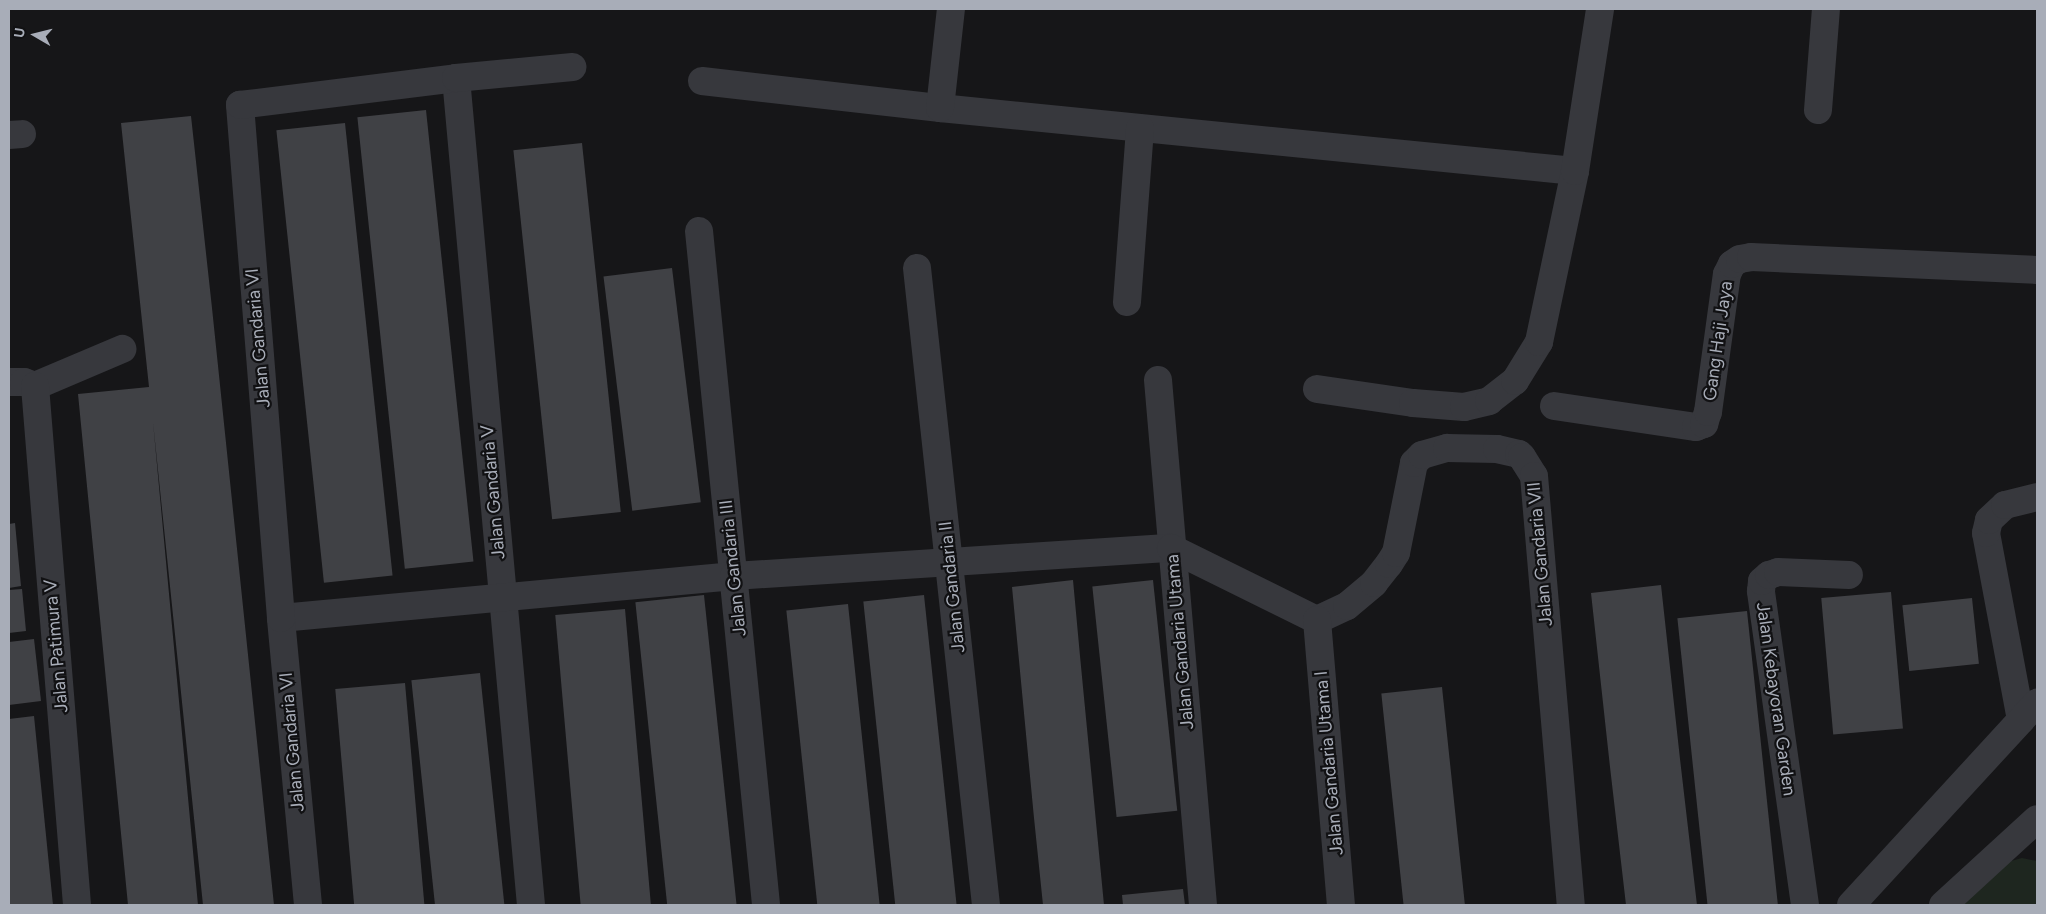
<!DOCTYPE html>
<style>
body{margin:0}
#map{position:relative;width:2046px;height:914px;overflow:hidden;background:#161618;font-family:Figtree,sans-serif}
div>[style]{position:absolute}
.green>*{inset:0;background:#1e261f}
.building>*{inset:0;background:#404145;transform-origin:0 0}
.minor>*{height:28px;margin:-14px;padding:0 14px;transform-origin:14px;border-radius:14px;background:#37383d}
span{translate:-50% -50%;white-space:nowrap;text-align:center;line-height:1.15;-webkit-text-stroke:4.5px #111113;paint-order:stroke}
.street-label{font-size:18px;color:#a8adb8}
.frame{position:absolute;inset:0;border:10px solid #a8adb8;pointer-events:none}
.north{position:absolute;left:10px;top:10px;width:50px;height:50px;-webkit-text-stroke:4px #111113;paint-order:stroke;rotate:278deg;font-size:14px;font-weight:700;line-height:20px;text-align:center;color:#a8adb8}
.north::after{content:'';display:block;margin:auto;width:18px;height:22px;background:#a8adb8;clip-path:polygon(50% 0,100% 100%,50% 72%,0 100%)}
</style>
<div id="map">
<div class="green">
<i style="clip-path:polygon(2022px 858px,2037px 861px,2037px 905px,1958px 905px,2000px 864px)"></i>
</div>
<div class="building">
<i style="left:426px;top:110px;width:454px;height:69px;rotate:84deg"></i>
<i style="clip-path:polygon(191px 116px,212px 308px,274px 905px,203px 905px,153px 422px,198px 905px,128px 905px,78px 394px,149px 387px,121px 123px)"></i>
<i style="left:345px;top:123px;width:455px;height:69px;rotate:84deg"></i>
<i style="left:582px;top:143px;width:371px;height:69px;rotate:84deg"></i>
<i style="left:672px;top:268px;width:236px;height:69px;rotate:83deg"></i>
<i style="clip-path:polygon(15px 523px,21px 586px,9px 588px,9px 524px)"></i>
<i style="clip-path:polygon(1073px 580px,1080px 656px,1104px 905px,1043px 905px,1034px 818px,1012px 587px)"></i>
<i style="left:1153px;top:580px;width:232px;height:61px;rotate:84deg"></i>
<i style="clip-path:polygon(1661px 585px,1680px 759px,1697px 905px,1626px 905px,1610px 767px,1591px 593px)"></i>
<i style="clip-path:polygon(22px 589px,26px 631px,9px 633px,9px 590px)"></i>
<i style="left:1891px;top:592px;width:137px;height:70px;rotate:85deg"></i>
<i style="left:704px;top:595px;width:312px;height:69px;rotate:84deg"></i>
<i style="left:924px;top:595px;width:311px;height:61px;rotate:84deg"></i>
<i style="left:1972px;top:598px;width:66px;height:70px;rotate:84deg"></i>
<i style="left:848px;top:604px;width:302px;height:62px;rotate:84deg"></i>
<i style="left:625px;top:609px;width:297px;height:70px;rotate:85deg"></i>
<i style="left:1747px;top:611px;width:296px;height:70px;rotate:84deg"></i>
<i style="clip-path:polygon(34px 639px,41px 701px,9px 705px,9px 642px)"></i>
<i style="left:480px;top:673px;width:233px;height:69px;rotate:84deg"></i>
<i style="left:405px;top:683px;width:223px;height:70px;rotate:85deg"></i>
<i style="left:1442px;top:687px;width:219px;height:61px;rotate:84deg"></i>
<i style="clip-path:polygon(34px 716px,53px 905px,9px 905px,9px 719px)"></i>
<i style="clip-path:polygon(1183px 889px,1185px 905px,1123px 905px,1122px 895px)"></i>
</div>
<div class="minor">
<i style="left:456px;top:78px;width:830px;rotate:84.82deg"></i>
<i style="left:702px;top:81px;width:240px;rotate:6.5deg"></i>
<i style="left:940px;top:108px;width:638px;rotate:5.67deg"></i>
<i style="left:940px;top:108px;width:100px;rotate:-83.7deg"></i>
<i style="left:1818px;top:110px;width:101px;rotate:-85.5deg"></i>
<i style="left:9px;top:135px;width:13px;rotate:-4deg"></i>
<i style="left:699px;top:231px;width:677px;rotate:84.32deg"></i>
<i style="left:917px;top:268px;width:641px;rotate:83.82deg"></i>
<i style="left:1127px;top:302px;width:174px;rotate:-85.7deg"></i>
<i style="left:1158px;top:380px;width:527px;rotate:85.1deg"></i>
<i style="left:9px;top:382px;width:15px"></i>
<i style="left:24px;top:382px;width:12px;rotate:20deg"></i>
<i style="left:35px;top:386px;width:95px;rotate:-23deg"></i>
<i style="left:35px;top:386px;width:521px;rotate:85.37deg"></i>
<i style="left:1317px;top:389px;width:97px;rotate:8.3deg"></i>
<i style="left:1413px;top:403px;width:51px;rotate:4.5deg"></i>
<i style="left:1464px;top:407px;width:26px;rotate:-13deg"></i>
<i style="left:1489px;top:401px;width:33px;rotate:-38deg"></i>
<i style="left:1515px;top:381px;width:46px;rotate:-58.4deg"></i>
<i style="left:1539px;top:342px;width:175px;rotate:-78.1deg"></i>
<i style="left:1575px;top:171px;width:164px;rotate:-81.2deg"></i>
<i style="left:1554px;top:406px;width:144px;rotate:8.4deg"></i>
<i style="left:1696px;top:427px;width:9px;rotate:-21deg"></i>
<i style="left:1704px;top:424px;width:13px;rotate:-72deg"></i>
<i style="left:1708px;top:412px;width:139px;rotate:-82.2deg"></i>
<i style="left:1727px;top:274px;width:11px;rotate:-63deg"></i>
<i style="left:1732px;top:264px;width:9px;rotate:-32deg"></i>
<i style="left:1740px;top:259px;width:11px;rotate:-10deg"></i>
<i style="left:1751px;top:257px;width:286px;rotate:2.6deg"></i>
<i style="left:281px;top:618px;width:455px;rotate:-5.3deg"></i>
<i style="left:734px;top:576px;width:438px;rotate:-3.7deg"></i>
<i style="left:1171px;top:548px;width:163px;rotate:26.3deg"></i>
<i style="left:1317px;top:620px;width:33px;rotate:-25deg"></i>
<i style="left:1347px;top:606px;width:35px;rotate:-40deg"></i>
<i style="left:1374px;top:583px;width:24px;rotate:-52deg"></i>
<i style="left:1389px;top:564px;width:13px;rotate:-58deg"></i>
<i style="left:1396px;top:553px;width:92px;rotate:-78.7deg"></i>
<i style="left:1414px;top:463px;width:11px;rotate:-45deg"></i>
<i style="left:1422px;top:455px;width:26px;rotate:-16deg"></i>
<i style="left:1447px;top:448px;width:50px;rotate:1.1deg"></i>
<i style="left:1497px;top:449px;width:23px;rotate:13deg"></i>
<i style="left:1519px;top:454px;width:4px;rotate:45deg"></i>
<i style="left:1522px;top:457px;width:22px;rotate:58deg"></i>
<i style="left:1534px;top:476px;width:431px;rotate:85.1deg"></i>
<i style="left:1317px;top:620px;width:286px;rotate:85.2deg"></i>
<i style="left:2021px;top:720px;width:190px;rotate:-100.6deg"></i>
<i style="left:1986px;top:533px;width:13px;rotate:-77deg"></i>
<i style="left:1989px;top:520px;width:22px;rotate:-43deg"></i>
<i style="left:2005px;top:505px;width:33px;rotate:-14deg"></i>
<i style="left:308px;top:905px;width:288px;rotate:-95.4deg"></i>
<i style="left:281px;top:618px;width:515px;rotate:-94.57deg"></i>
<i style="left:240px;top:105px;width:218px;rotate:-7.1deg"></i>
<i style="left:456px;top:78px;width:117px;rotate:-5.4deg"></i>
<i style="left:1805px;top:905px;width:317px;rotate:-98deg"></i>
<i style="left:1761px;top:591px;width:10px;rotate:-84deg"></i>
<i style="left:1762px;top:581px;width:9px;rotate:-41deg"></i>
<i style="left:1769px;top:575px;width:9px;rotate:-18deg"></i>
<i style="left:1778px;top:572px;width:71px;rotate:2.4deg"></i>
<i style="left:1851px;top:905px;width:275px;rotate:-47.4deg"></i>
<i style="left:1943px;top:905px;width:127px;rotate:-42.5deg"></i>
</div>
<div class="street-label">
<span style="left:258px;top:338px;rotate:-95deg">Jalan Gandaria VI</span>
<span style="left:1718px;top:341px;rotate:-82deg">Gang Haji Jaya</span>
<span style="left:493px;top:492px;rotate:-95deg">Jalan Gandaria V</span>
<span style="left:1540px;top:554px;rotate:-95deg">Jalan Gandaria VII</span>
<span style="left:733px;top:568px;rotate:-96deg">Jalan Gandaria III</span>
<span style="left:952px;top:587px;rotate:-96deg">Jalan Gandaria II</span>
<span style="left:1180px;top:642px;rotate:-95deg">Jalan Gandaria Utama</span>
<span style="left:56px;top:646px;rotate:-95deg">Jalan Patimura V</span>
<span style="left:1776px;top:699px;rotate:82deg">Jalan Kebayoran Garden</span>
<span style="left:292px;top:742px;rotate:-95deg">Jalan Gandaria VI</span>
<span style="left:1329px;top:763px;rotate:-95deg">Jalan Gandaria Utama I</span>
</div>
<div class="frame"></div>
<div class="north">U</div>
</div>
